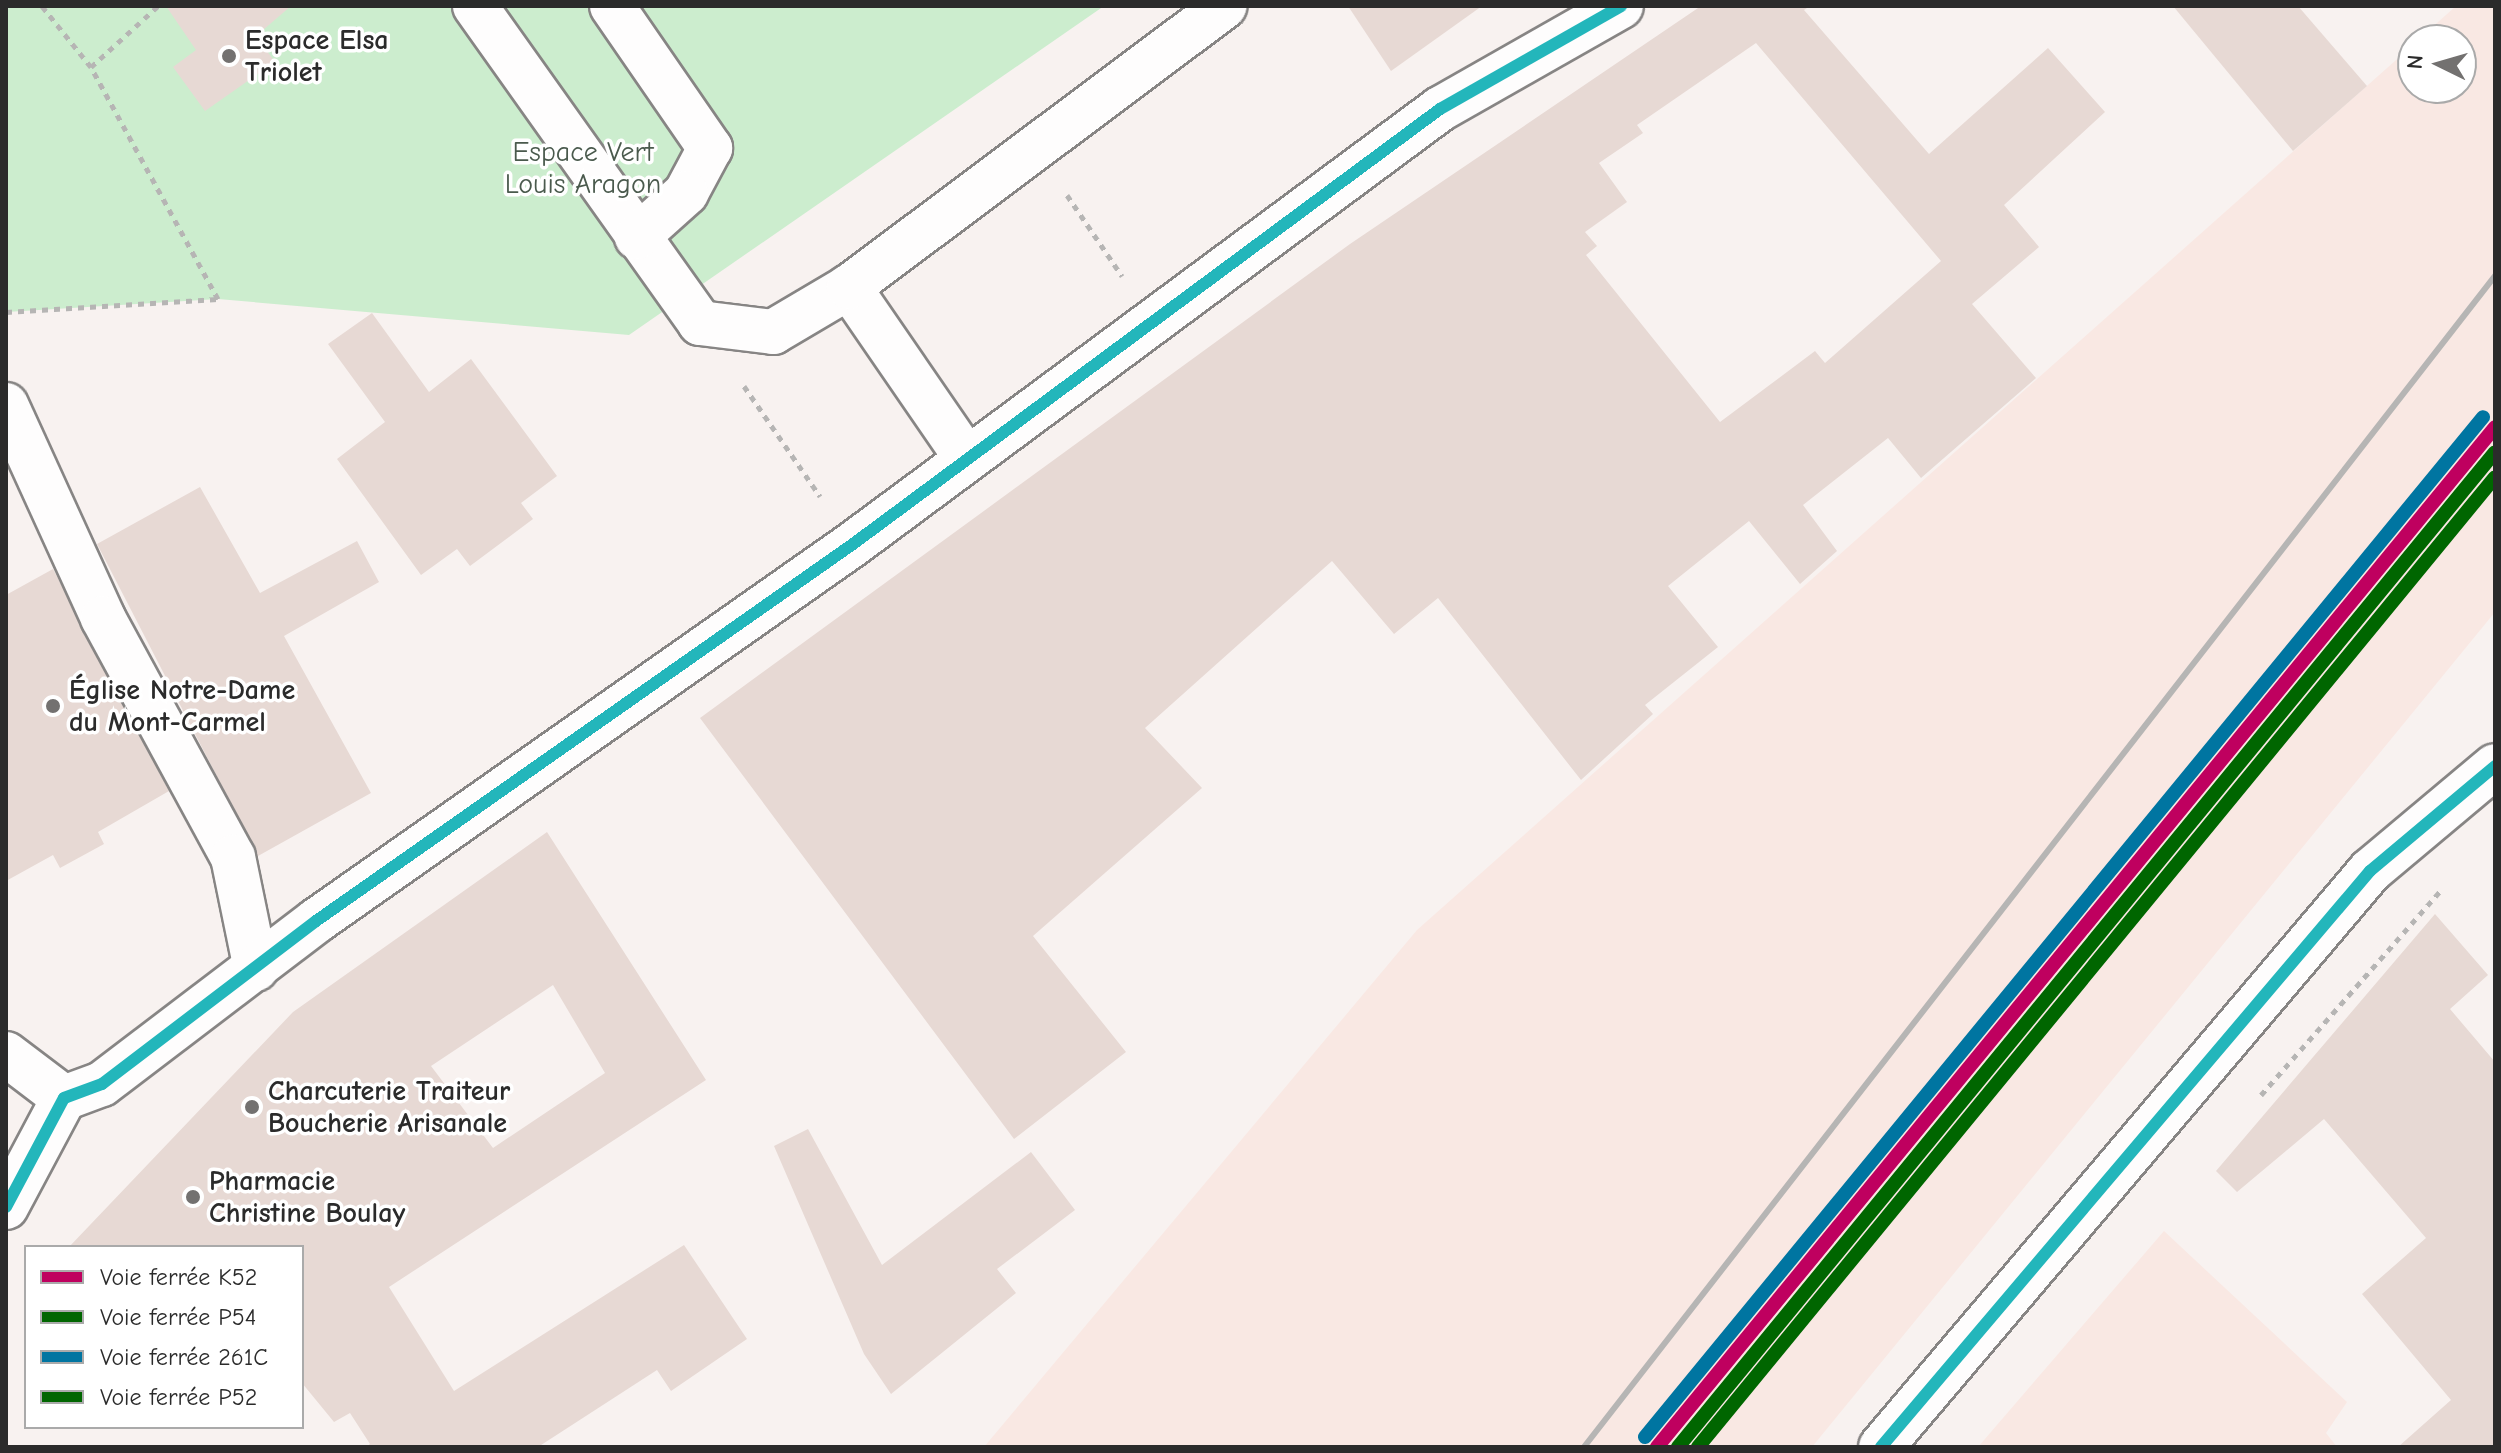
<!DOCTYPE html>
<meta charset="utf-8">
<style>
body{margin:0}
#map{position:relative;width:2501px;height:1453px;overflow:hidden;background:#f8f2f0;font-family:"Comic Neue",sans-serif}
div>[style]{position:absolute}
.built>*{inset:0;background:#f9e8e3}
.green>*{inset:0;background:#ccedce}
.building>*{inset:0;background:#e7d9d4}
.path>*{height:5px;margin-top:-2.5px;transform-origin:0;background:repeating-linear-gradient(90deg,#b6b5b4 0 6px,transparent 0 12px)}
.roads{filter:drop-shadow(2px 0 #878584) drop-shadow(-2px 0 #878584) drop-shadow(0 2px #878584) drop-shadow(0 -2px #878584)}
.minor>*{height:44px;margin:-22px;padding:0 22px;transform-origin:22px;border-radius:22px;background:#fefdfd}
.rail>*{height:6px;margin:-3px;padding:0 3px;transform-origin:3px;border-radius:3px;background:#b6b5b4}
.bus-1>*{height:12px;margin:-6px;padding:0 6px;transform-origin:6px;border-radius:6px;background:#23b6bb}
.rail-1>*{height:14px;margin:-7px;padding:0 7px;transform-origin:7px;border-radius:7px;background:#bf005f}
.rail-2>*{height:14px;margin:-7px;padding:0 7px;transform-origin:7px;border-radius:7px;background:#060}
.rail-3>*{height:14px;margin:-7px;padding:0 7px;transform-origin:7px;border-radius:7px;background:#0075a1}
.rail-4>*{height:14px;margin:-7px;padding:0 7px;transform-origin:7px;border-radius:7px;background:#060}
.dots>*{width:22px;height:22px;translate:-50% -50%;box-sizing:border-box;border:4px solid #fff;border-radius:50%}
span{translate:-50% -50%;white-space:nowrap;text-align:center;line-height:1.15;-webkit-text-stroke:7px #fff;paint-order:stroke}
.poi-label{font-size:28px;color:#2b2b2b;font-weight:700}
.left{translate:0 -50%;text-align:left}
.park-label{font-size:28px;color:#4a5a4d}
.frame{position:absolute;inset:0;border:8px solid #2b2b2b;pointer-events:none}
.legend{position:absolute;left:24px;top:1245px;width:280px;height:184px;box-sizing:border-box;background:#fff;border:2px solid #aaa;margin:0;padding:10px 14px;list-style:none;font-size:24px;color:#2b2b2b}
.legend li{display:flex;align-items:center;gap:16px;height:40px}
.legend b{width:40px;border:2px solid #aaa}
.north{position:absolute;left:2397px;top:24px;width:80px;height:80px;box-sizing:border-box;background:#fff;border:2px solid #aaa;border-radius:50%;rotate:275deg;font-size:22px;font-weight:700;line-height:32px;text-align:center;color:#2b2b2b}
.north::after{content:'';display:block;margin:auto;width:28px;height:36px;background:#737170;clip-path:polygon(50% 0,100% 100%,50% 72%,0 100%)}
</style>
<div id="map">
<div class="built">
<i style="clip-path:polygon(2456px 6px,2495px 6px,2495px 612px,1812px 1447px,984px 1447px,1417px 930px,2413px 45px,2413px 88px,2461px 88px,2461px 40px,2418px 40px)"></i>
<i style="clip-path:polygon(2164px 1231px,2347px 1402px,2326px 1433px,2337px 1447px,1978px 1447px)"></i>
</div>
<div class="green">
<i style="clip-path:polygon(6px 6px,1104px 6px,629px 335px,218px 299px,6px 312px)"></i>
</div>
<div class="building">
<i style="clip-path:polygon(166px 6px,291px 6px,256px 36px,275px 62px,205px 111px,173px 67px,196px 50px)"></i>
<i style="clip-path:polygon(1348px 6px,1482px 6px,1391px 71px)"></i>
<i style="clip-path:polygon(evenodd,1701px 6px,1810px 6px,1804px 10px,1929px 154px,2048px 48px,2105px 112px,2004px 205px,2039px 247px,1972px 304px,2036px 378px,1921px 478px,1888px 438px,1803px 505px,1837px 551px,1800px 584px,1749px 521px,1668px 586px,1718px 647px,1645px 705px,1653px 714px,1581px 780px,1438px 598px,1394px 634px,1332px 561px,1145px 728px,1202px 788px,1033px 936px,1126px 1052px,1014px 1139px,700px 718px,1350px 244px,1701px 6px,1756px 43px,1941px 261px,1825px 363px,1815px 351px,1720px 422px,1586px 255px,1597px 246px,1585px 232px,1627px 202px,1599px 163px,1643px 133px,1637px 125px,1756px 43px)"></i>
<i style="clip-path:polygon(2173px 6px,2298px 6px,2367px 86px,2293px 151px)"></i>
<i style="clip-path:polygon(372px 313px,429px 392px,471px 359px,557px 476px,521px 503px,533px 519px,470px 566px,457px 549px,421px 575px,337px 459px,385px 422px,328px 344px)"></i>
<i style="clip-path:polygon(200px 487px,260px 593px,357px 541px,379px 582px,284px 636px,371px 793px,258px 856px,97px 544px)"></i>
<i style="clip-path:polygon(53px 569px,169px 791px,98px 832px,104px 844px,60px 868px,53px 855px,6px 881px,6px 595px)"></i>
<i style="clip-path:polygon(evenodd,547px 832px,706px 1080px,389px 1287px,454px 1391px,684px 1245px,747px 1339px,671px 1391px,657px 1370px,538px 1447px,366px 1447px,370px 1444px,350px 1413px,334px 1422px,302px 1383px,302px 1247px,69px 1247px,293px 1012px,547px 832px,553px 985px,605px 1073px,493px 1148px,431px 1066px,553px 985px)"></i>
<i style="clip-path:polygon(2435px 914px,2488px 975px,2450px 1009px,2495px 1062px,2495px 1447px,2398px 1447px,2451px 1400px,2362px 1294px,2426px 1238px,2324px 1119px,2237px 1192px,2216px 1171px)"></i>
<i style="clip-path:polygon(808px 1129px,882px 1265px,1031px 1152px,1075px 1210px,997px 1269px,1016px 1293px,891px 1394px,864px 1354px,774px 1146px)"></i>
</div>
<div class="path">
<i style="left:91px;top:67px;width:91px;rotate:-42.3deg"></i>
<i style="left:1067px;top:195px;width:98px;rotate:55.8deg"></i>
<i style="left:6px;top:312px;width:212px;rotate:-3.5deg"></i>
<i style="left:218px;top:299px;width:264px;rotate:-118.7deg"></i>
<i style="left:91px;top:67px;width:78px;rotate:-128.8deg"></i>
<i style="left:744px;top:386px;width:134px;rotate:55.4deg"></i>
<i style="left:2261px;top:1095px;width:274px;rotate:-48.7deg"></i>
</div>
<div class="roads">
<div class="minor">
<i style="left:475px;top:6px;width:389px;rotate:54.6deg"></i>
<i style="left:700px;top:323px;width:74px;rotate:7deg"></i>
<i style="left:773px;top:332px;width:88px;rotate:-30.6deg"></i>
<i style="left:612px;top:6px;width:173px;rotate:55.4deg"></i>
<i style="left:710px;top:148px;width:51px;rotate:118.1deg"></i>
<i style="left:686px;top:193px;width:66px;rotate:138.1deg"></i>
<i style="left:6px;top:405px;width:234px;rotate:65.5deg"></i>
<i style="left:103px;top:618px;width:272px;rotate:61.5deg"></i>
<i style="left:233px;top:857px;width:114px;rotate:78.4deg"></i>
<i style="left:967px;top:459px;width:209px;rotate:-124.5deg"></i>
<i style="left:849px;top:287px;width:469px;rotate:-36.8deg"></i>
<i style="left:6px;top:1054px;width:73px;rotate:37.2deg"></i>
<i style="left:6px;top:1207px;width:123px;rotate:-62deg"></i>
<i style="left:64px;top:1098px;width:40px;rotate:-20.2deg"></i>
<i style="left:102px;top:1084px;width:269px;rotate:-37.3deg"></i>
<i style="left:316px;top:921px;width:656px;rotate:-35.07deg"></i>
<i style="left:853px;top:544px;width:731px;rotate:-36.54deg"></i>
<i style="left:1440px;top:109px;width:208px;rotate:-29.6deg"></i>
<i style="left:1881px;top:1447px;width:756px;rotate:-49.67deg"></i>
<i style="left:2370px;top:871px;width:163px;rotate:-40deg"></i>
</div>
</div>
<div class="rail">
<i style="left:1584px;top:1447px;width:1484px;rotate:-52.12deg"></i>
</div>
<div class="bus-1">
<i style="left:6px;top:1207px;width:123px;rotate:-62deg"></i>
<i style="left:64px;top:1098px;width:40px;rotate:-20.2deg"></i>
<i style="left:102px;top:1084px;width:269px;rotate:-37.3deg"></i>
<i style="left:316px;top:921px;width:656px;rotate:-35.07deg"></i>
<i style="left:853px;top:544px;width:731px;rotate:-36.54deg"></i>
<i style="left:1440px;top:109px;width:208px;rotate:-29.6deg"></i>
<i style="left:1881px;top:1447px;width:756px;rotate:-49.67deg"></i>
<i style="left:2370px;top:871px;width:163px;rotate:-40deg"></i>
</div>
<div class="rail-1">
<i style="left:1657px;top:1447px;width:1320px;rotate:-50.59deg"></i>
</div>
<div class="rail-2">
<i style="left:1678px;top:1447px;width:1287px;rotate:-50.61deg"></i>
</div>
<div class="rail-3">
<i style="left:1645px;top:1437px;width:1320px;rotate:-50.59deg"></i>
</div>
<div class="rail-4">
<i style="left:1698px;top:1447px;width:1255px;rotate:-50.59deg"></i>
</div>
<div class="dots">
<i style="left:229px;top:56px;background:#737170"></i>
<i style="left:53px;top:706px;background:#737170"></i>
<i style="left:252px;top:1107px;background:#737170"></i>
<i style="left:193px;top:1197px;background:#737170"></i>
</div>
<div class="poi-label">
<span class="left" style="left:245px;top:56px">Espace Elsa<br>Triolet</span>
<span class="left" style="left:69px;top:706px">Église Notre-Dame<br>du Mont-Carmel</span>
<span class="left" style="left:268px;top:1107px">Charcuterie Traiteur<br>Boucherie Arisanale</span>
<span class="left" style="left:209px;top:1197px">Pharmacie<br>Christine Boulay</span>
</div>
<div class="park-label">
<span style="left:583px;top:168px">Espace Vert<br>Louis Aragon</span>
</div>
<div class="frame"></div>
<ul class="legend">
<li><b style="height:10px;background:#bf005f"></b>Voie ferrée K52</li>
<li><b style="height:10px;background:#060"></b>Voie ferrée P54</li>
<li><b style="height:10px;background:#0075a1"></b>Voie ferrée 261C</li>
<li><b style="height:10px;background:#060"></b>Voie ferrée P52</li>
</ul>
<div class="north">N</div>
</div>
